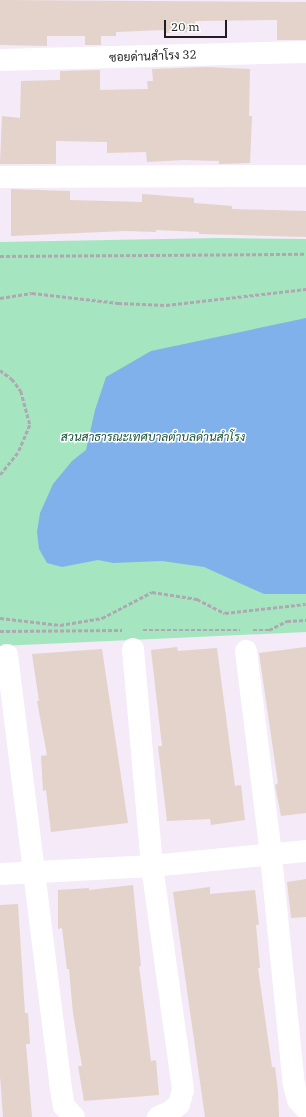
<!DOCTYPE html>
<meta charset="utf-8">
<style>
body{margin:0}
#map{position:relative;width:306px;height:1117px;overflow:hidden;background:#f4eaf8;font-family:"IBM Plex Serif",Sarabun,serif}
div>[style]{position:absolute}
.green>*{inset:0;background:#a5e6c0}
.water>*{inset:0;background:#80b1eb}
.building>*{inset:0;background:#e3d3ca}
.path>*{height:2.5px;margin-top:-1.25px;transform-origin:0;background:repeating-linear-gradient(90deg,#afa7b2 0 4px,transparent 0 6px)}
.minor>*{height:22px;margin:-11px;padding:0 11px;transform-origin:11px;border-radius:11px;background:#fff}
span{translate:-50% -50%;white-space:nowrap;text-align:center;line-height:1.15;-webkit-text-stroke:3px #fff;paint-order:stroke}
.street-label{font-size:12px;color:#211d22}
.park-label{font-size:12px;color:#175236;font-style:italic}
.scale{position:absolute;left:164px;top:20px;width:63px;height:18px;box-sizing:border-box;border:2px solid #211d22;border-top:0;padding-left:5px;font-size:12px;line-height:14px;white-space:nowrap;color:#211d22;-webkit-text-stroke:3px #fff;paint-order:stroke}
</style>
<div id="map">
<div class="green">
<i style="clip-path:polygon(219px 238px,306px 239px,306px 632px,0 646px,0 242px)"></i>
</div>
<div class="water">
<i style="clip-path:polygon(306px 318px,306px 594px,264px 594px,204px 567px,162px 561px,113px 563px,98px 560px,62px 567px,47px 563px,39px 549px,37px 532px,40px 513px,53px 484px,72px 461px,86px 450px,95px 410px,106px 377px,151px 351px)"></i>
</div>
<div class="building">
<i style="clip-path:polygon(0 0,306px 2px,306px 40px,277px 40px,277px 20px,195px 21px,195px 32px,164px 33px,164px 30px,116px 32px,116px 36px,101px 36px,101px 45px,85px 45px,85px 36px,47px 36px,47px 46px,0 45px)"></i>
<i style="clip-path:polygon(206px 67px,250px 69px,249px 116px,252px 116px,250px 163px,219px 164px,219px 161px,184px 160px,147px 162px,146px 152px,107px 153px,107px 142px,56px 141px,56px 164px,0 164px,2px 116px,20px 118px,21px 81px,60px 80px,60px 71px,100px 70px,100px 90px,148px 89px,147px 81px,153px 81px,152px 69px)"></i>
<i style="clip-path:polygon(11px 189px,70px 191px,70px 200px,142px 202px,142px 194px,194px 198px,194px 203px,232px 206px,232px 209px,306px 211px,306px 237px,199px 234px,199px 232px,156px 230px,156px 232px,125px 231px,11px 236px)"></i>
<i style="clip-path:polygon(177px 647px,178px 651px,217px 648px,235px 786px,241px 785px,245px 820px,211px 825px,210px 819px,167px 821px,158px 746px,162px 746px,151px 650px)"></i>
<i style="clip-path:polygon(306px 647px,306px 813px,281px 816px,275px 785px,278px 783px,259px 653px)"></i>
<i style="clip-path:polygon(102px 649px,128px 823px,51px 832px,46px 790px,43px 791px,41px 756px,47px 755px,37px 701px,39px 701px,32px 654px)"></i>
<i style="clip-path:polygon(306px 879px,306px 917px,291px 918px,287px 882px)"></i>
<i style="clip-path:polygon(133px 885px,141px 966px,139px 966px,151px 1061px,156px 1060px,159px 1095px,84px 1101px,78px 1066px,82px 1066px,73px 1013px,69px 969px,67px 969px,62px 928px,58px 929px,58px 890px,89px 888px,89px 890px)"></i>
<i style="clip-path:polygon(210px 887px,210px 894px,255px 890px,259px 925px,256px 925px,260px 968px,258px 968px,272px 1067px,275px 1067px,278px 1091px,279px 1117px,205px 1117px,173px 892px)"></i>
<i style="clip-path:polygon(18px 904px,25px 1013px,28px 1013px,30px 1044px,26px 1044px,32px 1117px,3px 1117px,0 1076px,0 905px)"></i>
</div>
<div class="path">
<i style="left:0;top:256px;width:306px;rotate:-0.4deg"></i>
<i style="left:0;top:298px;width:32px;rotate:-9deg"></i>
<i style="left:32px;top:293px;width:87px;rotate:6.6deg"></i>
<i style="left:118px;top:303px;width:48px;rotate:2.4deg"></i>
<i style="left:166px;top:305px;width:141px;rotate:-6.5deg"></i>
<i style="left:0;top:370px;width:15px;rotate:37deg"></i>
<i style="left:12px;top:379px;width:15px;rotate:53deg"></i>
<i style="left:21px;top:391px;width:35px;rotate:75deg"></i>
<i style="left:30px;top:425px;width:30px;rotate:113deg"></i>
<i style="left:18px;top:453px;width:28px;rotate:129deg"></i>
<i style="left:0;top:618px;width:60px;rotate:6.7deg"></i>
<i style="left:60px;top:625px;width:43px;rotate:-9.5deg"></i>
<i style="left:102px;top:618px;width:56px;rotate:-27.5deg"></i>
<i style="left:152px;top:592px;width:46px;rotate:8.8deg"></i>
<i style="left:197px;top:599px;width:31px;rotate:27deg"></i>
<i style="left:225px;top:613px;width:81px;rotate:-6.3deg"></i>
<i style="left:143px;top:630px;width:97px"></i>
<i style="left:253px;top:630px;width:16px"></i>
<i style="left:269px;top:630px;width:20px;rotate:-27deg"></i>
<i style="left:287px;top:621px;width:19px;rotate:-3deg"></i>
<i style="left:0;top:631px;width:122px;rotate:-0.5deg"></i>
</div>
<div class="minor">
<i style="left:0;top:60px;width:306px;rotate:-1.5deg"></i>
<i style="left:0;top:177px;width:306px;rotate:-0.2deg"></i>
<i style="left:133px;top:649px;width:218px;rotate:85deg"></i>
<i style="left:152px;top:866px;width:226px;rotate:82.1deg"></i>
<i style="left:183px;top:1090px;width:15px;rotate:106deg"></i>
<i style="left:179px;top:1104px;width:12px;rotate:138deg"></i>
<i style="left:170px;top:1112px;width:13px;rotate:157deg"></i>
<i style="left:246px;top:651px;width:207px;rotate:83deg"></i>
<i style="left:271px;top:856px;width:230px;rotate:84.3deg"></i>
<i style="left:294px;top:1085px;width:16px;rotate:75deg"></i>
<i style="left:298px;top:1100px;width:12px;rotate:48deg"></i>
<i style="left:7px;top:655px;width:430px;rotate:82.9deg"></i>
<i style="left:60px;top:1082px;width:24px;rotate:81deg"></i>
<i style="left:64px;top:1106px;width:15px;rotate:48deg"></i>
<i style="left:0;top:874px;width:152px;rotate:-3deg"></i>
<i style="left:152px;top:866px;width:155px;rotate:-5.6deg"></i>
</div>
<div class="street-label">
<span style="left:153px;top:56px;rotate:-2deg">ซอยด่านสำโรง 32</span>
</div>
<div class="park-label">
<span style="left:153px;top:437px">สวนสาธารณะเทศบาลตำบลด่านสำโรง</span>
</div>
<div class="scale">20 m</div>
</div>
